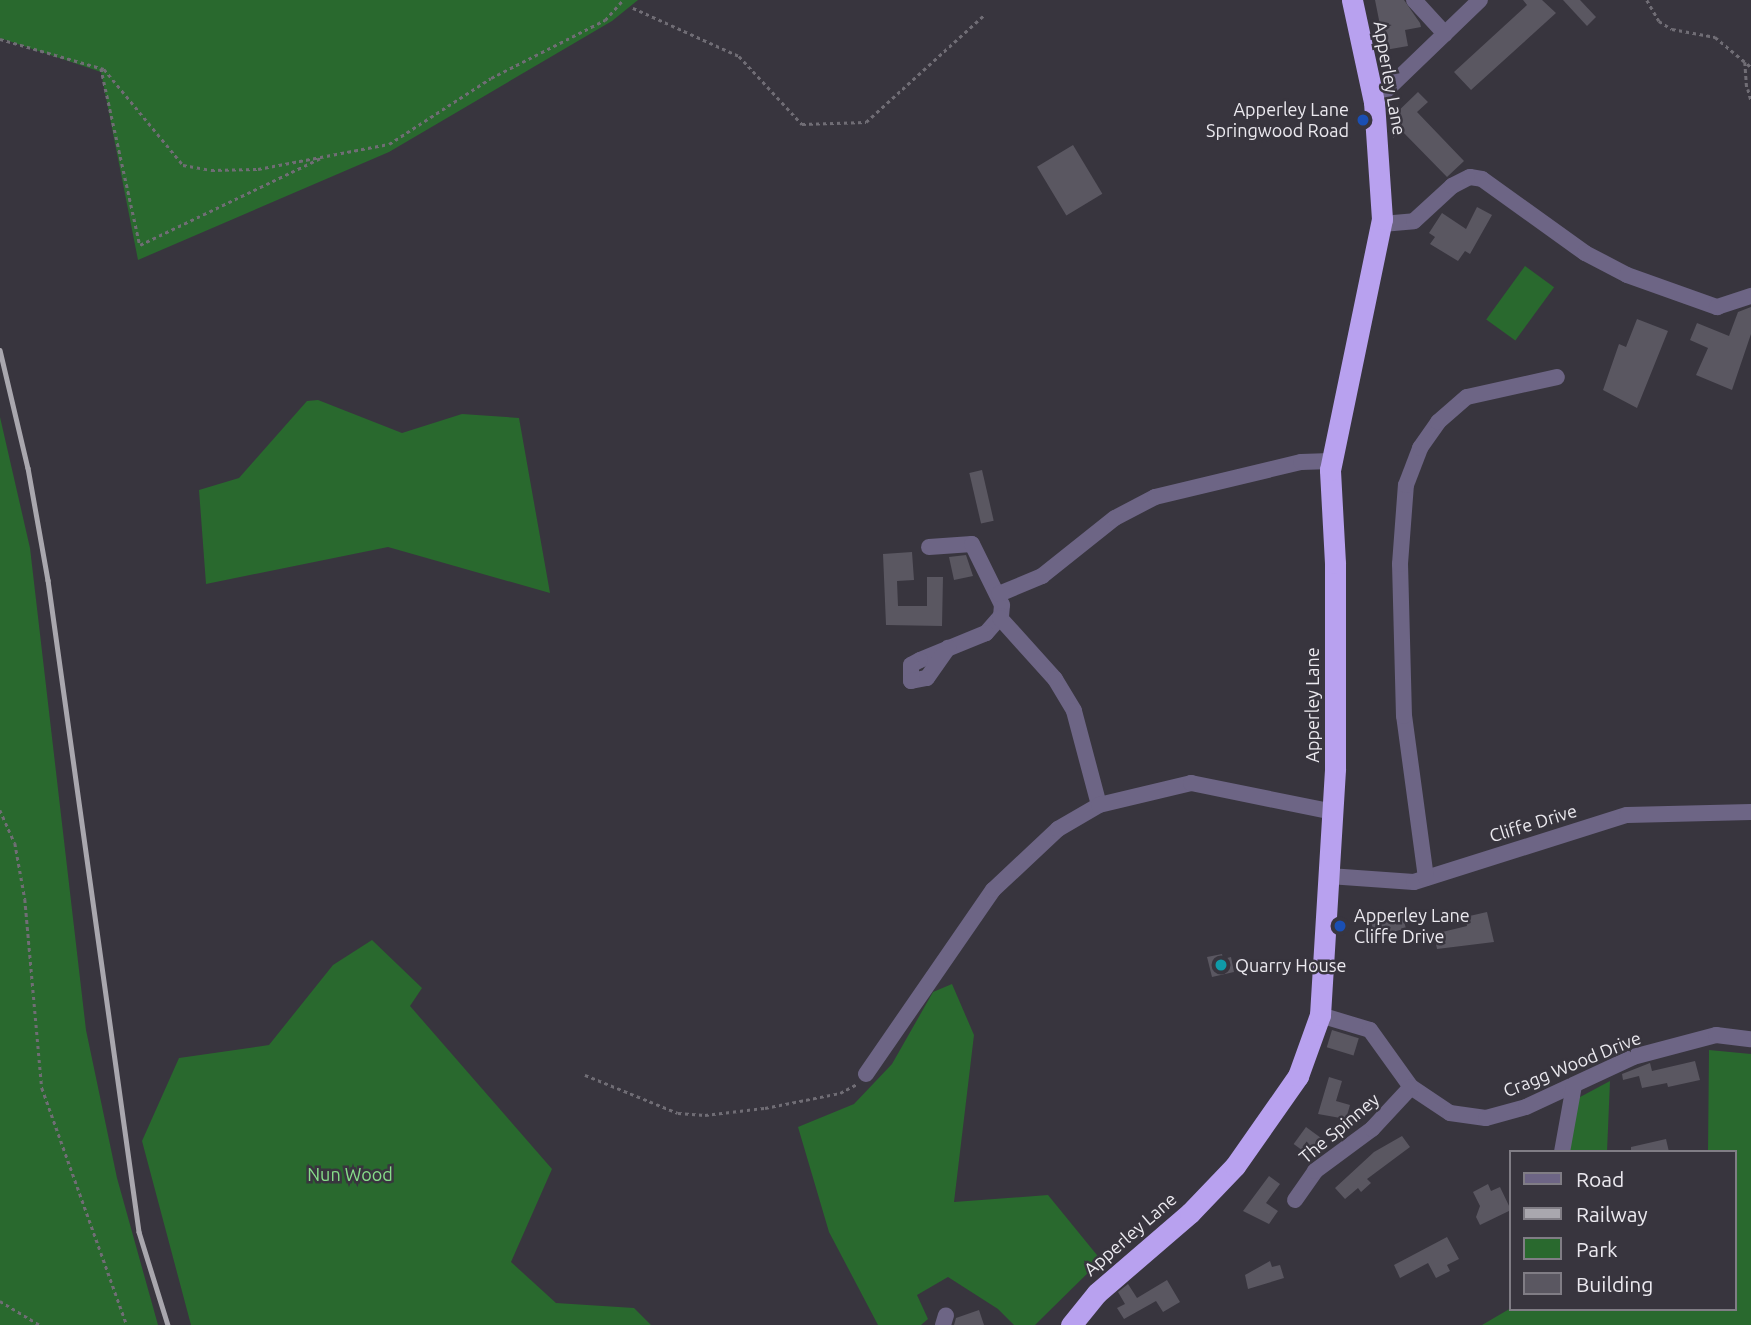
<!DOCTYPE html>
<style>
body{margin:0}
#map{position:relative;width:1751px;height:1325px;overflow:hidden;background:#38353e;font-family:Ubuntu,sans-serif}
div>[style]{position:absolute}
.green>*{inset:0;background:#29692e;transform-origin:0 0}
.building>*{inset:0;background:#5a5761;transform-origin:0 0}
.path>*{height:2.5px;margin-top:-1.25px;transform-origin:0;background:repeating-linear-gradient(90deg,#706d75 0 3.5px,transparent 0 7px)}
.minor>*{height:16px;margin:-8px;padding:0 8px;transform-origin:8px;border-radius:8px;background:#6d6585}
.highway>*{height:21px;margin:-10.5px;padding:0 10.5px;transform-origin:10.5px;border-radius:10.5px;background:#b8a1ef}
.rail>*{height:4.5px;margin:-2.25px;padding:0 2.25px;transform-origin:2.25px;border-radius:2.25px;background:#a9a7ae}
.dots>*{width:19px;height:19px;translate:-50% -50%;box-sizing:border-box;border:4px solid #38353e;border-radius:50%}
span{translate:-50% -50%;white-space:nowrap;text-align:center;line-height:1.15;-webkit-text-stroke:5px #38353e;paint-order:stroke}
.street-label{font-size:18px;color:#ebe9ef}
.poi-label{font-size:18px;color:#ebe9ef}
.right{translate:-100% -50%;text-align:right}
.left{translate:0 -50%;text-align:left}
.park-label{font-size:18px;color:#87de8a}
.legend{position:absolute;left:1509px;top:1150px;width:228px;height:161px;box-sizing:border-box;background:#38353e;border:2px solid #807d85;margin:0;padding:9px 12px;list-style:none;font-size:21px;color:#ebe9ef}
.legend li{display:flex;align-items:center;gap:14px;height:35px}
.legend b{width:35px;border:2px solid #807d85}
</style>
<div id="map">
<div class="green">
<i style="clip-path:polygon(0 0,638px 0,612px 21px,389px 152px,138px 260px,101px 72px,0 38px)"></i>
<i style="left:1525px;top:266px;width:36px;height:66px;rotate:36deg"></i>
<i style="clip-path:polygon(318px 400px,402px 433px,462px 414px,519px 418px,550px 593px,388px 547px,206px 584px,199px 490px,239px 478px,307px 401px)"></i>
<i style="clip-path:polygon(0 417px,30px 548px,86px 1030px,117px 1178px,158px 1325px,0 1325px)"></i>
<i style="clip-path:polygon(372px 940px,422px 988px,410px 1006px,552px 1169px,511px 1262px,556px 1303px,634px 1308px,651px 1325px,191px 1325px,142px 1141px,179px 1058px,269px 1045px,333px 965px)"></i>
<i style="clip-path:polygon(952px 984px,974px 1035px,954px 1202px,1048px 1195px,1101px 1260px,1035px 1325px,1014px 1325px,998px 1309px,948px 1277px,917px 1295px,928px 1319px,921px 1325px,878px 1325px,829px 1232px,798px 1127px,854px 1104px,892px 1064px,933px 992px)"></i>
<i style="clip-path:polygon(1709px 1050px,1751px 1054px,1751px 1325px,1482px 1325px,1511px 1308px,1735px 1309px,1735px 1152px,1708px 1152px)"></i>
<i style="clip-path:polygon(1610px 1081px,1607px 1152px,1561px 1152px,1567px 1104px)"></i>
</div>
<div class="building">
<i style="clip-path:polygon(1375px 0,1404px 0,1420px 23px,1421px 27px,1405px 30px,1408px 46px,1385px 50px)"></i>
<i style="clip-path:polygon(1523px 0,1542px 0,1556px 13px,1471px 90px,1454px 72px,1527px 5px)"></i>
<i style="clip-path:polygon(1563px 0,1580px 0,1596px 17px,1587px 26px)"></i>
<i style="clip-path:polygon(1418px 92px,1428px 102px,1417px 112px,1464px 161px,1447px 177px,1401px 130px,1393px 138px,1390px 119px)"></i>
<i style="left:1073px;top:145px;width:57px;height:42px;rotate:59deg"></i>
<i style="clip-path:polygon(1477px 207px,1492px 215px,1470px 254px,1465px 251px,1458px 261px,1430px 244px,1435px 237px,1429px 233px,1442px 213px,1466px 229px)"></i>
<i style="clip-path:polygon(1751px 307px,1751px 334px,1732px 390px,1696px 375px,1708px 348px,1690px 340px,1697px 323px,1729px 336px,1738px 312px)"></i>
<i style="clip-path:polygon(1637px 319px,1668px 331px,1637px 408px,1603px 390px,1619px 344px,1626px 347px)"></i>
<i style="left:982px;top:470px;width:52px;height:13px;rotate:77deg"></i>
<i style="clip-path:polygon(912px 552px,914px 580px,897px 581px,898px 606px,927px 606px,927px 577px,943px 577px,942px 626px,886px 625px,883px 554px)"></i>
<i style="clip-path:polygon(966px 555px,973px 576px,954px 580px,949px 557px)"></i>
<i style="clip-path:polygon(1487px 912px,1494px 942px,1437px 949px,1434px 934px,1467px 926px,1465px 917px)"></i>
<i style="left:1402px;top:913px;width:16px;height:32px;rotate:76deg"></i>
<i style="clip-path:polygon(1222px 954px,1223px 959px,1231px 957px,1234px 972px,1212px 977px,1207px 957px)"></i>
<i style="left:1332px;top:1030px;width:28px;height:18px;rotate:17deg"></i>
<i style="clip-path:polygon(1695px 1061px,1700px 1080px,1668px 1087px,1667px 1083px,1642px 1088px,1639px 1076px,1623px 1080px,1622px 1074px,1650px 1063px,1652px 1071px)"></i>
<i style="clip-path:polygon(1329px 1077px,1342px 1081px,1336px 1101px,1350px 1105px,1346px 1119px,1318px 1114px)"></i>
<i style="left:1306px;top:1127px;width:19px;height:21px;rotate:36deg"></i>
<i style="clip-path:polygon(1402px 1136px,1410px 1147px,1367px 1179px,1371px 1183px,1361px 1192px,1358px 1188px,1345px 1199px,1335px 1188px,1374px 1152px)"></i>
<i style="clip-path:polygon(1666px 1139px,1669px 1152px,1631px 1152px,1631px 1147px)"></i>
<i style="clip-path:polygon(1269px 1176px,1280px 1184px,1266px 1203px,1278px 1211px,1269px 1224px,1243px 1211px)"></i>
<i style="clip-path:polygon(1488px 1184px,1491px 1191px,1500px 1187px,1511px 1210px,1480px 1225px,1476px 1217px,1480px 1206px,1473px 1192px)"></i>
<i style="clip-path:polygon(1447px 1237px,1459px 1259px,1447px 1265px,1450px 1271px,1436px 1278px,1428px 1263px,1400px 1278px,1394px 1265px)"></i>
<i style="clip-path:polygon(1270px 1261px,1272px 1267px,1280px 1265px,1284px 1278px,1248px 1289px,1245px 1275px)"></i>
<i style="clip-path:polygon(1167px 1280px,1180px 1302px,1163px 1312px,1156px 1301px,1124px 1319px,1117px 1308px,1125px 1304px,1118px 1292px,1128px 1284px,1137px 1298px)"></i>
<i style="clip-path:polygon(979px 1310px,984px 1325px,954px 1325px,956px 1318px)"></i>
</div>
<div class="path">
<i style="left:1647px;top:0;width:24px;rotate:60deg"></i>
<i style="left:1659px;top:21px;width:15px;rotate:32deg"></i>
<i style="left:1672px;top:29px;width:44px;rotate:10.5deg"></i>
<i style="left:1715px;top:37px;width:47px;rotate:39.8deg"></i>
<i style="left:633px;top:8px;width:116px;rotate:24.4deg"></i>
<i style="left:739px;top:56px;width:93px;rotate:47.2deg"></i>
<i style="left:802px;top:124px;width:64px;rotate:-1.8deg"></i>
<i style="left:866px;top:122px;width:158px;rotate:-42.2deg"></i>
<i style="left:0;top:39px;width:108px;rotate:16.1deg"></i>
<i style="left:104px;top:69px;width:124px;rotate:50.5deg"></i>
<i style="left:183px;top:165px;width:28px;rotate:10deg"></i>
<i style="left:211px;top:170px;width:47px;rotate:-1.2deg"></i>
<i style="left:258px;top:169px;width:133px;rotate:-10.8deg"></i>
<i style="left:389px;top:144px;width:121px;rotate:-32.9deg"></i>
<i style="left:491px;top:78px;width:128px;rotate:-27deg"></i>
<i style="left:605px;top:20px;width:27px;rotate:-48deg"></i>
<i style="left:1745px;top:62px;width:26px;rotate:86deg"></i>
<i style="left:101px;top:68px;width:181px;rotate:77.6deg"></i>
<i style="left:140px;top:245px;width:203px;rotate:-25.7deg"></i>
<i style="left:1748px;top:89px;width:11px;rotate:75deg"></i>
<i style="left:0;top:810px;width:36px;rotate:66deg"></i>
<i style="left:15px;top:843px;width:57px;rotate:79.9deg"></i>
<i style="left:25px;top:899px;width:190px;rotate:84.9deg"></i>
<i style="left:42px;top:1088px;width:252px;rotate:70.3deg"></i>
<i style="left:585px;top:1075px;width:100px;rotate:22.2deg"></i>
<i style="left:678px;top:1113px;width:27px;rotate:4deg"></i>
<i style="left:705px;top:1115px;width:60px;rotate:-6.7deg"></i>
<i style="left:765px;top:1108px;width:76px;rotate:-11.3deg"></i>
<i style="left:840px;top:1093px;width:19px;rotate:-28deg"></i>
<i style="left:0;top:1301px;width:47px;rotate:31deg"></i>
</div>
<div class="minor">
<i style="left:1414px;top:0;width:46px;rotate:47.6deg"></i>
<i style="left:1374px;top:102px;width:147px;rotate:-43.9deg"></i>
<i style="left:1382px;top:224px;width:32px;rotate:-5deg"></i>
<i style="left:1414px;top:221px;width:52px;rotate:-42.6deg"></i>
<i style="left:1452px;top:186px;width:20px;rotate:-27deg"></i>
<i style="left:1470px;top:177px;width:12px;rotate:9deg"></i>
<i style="left:1482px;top:179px;width:127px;rotate:35.7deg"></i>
<i style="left:1585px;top:253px;width:47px;rotate:27.6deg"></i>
<i style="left:1627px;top:275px;width:96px;rotate:19.6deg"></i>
<i style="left:1717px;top:307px;width:36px;rotate:-18deg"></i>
<i style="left:929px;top:547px;width:43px;rotate:-4deg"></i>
<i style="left:972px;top:544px;width:68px;rotate:63.8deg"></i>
<i style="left:1002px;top:605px;width:11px;rotate:95deg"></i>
<i style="left:1001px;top:616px;width:23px;rotate:131deg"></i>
<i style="left:986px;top:633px;width:71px;rotate:157.8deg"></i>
<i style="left:920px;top:660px;width:10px;rotate:151deg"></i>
<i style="left:911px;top:665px;width:16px;rotate:90deg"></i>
<i style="left:911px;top:681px;width:16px;rotate:-11deg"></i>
<i style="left:927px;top:678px;width:37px;rotate:-55deg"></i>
<i style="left:999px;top:594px;width:47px;rotate:-22.7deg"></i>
<i style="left:1042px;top:576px;width:93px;rotate:-38.5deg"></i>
<i style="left:1115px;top:518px;width:45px;rotate:-27.7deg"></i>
<i style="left:1155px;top:497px;width:150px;rotate:-13.5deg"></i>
<i style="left:1301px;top:462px;width:30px;rotate:-2deg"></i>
<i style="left:1000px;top:618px;width:82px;rotate:48deg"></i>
<i style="left:1055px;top:679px;width:37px;rotate:59deg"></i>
<i style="left:1074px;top:711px;width:97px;rotate:75.1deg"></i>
<i style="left:1329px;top:876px;width:85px;rotate:4deg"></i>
<i style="left:1414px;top:882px;width:223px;rotate:-17.5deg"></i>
<i style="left:1627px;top:815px;width:124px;rotate:-1.4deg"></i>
<i style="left:1426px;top:878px;width:163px;rotate:-97.7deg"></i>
<i style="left:1404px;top:716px;width:152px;rotate:-91.5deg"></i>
<i style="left:1400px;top:564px;width:79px;rotate:-85.7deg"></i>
<i style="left:1406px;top:485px;width:40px;rotate:-69deg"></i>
<i style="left:1420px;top:448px;width:32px;rotate:-55deg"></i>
<i style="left:1438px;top:422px;width:38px;rotate:-41deg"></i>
<i style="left:1467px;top:397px;width:92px;rotate:-12.5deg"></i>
<i style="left:1320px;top:1015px;width:52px;rotate:16.7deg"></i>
<i style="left:1370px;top:1030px;width:70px;rotate:54.3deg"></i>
<i style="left:1411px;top:1087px;width:47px;rotate:33.7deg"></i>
<i style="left:1450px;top:1113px;width:36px;rotate:8deg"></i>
<i style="left:1486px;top:1118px;width:41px;rotate:-15.4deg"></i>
<i style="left:1526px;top:1107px;width:118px;rotate:-25deg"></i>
<i style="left:1633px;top:1057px;width:86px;rotate:-14.8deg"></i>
<i style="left:1716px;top:1035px;width:35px;rotate:7deg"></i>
<i style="left:866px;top:1074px;width:224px;rotate:-55.4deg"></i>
<i style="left:993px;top:890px;width:89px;rotate:-43.2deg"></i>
<i style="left:1058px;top:829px;width:48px;rotate:-30.3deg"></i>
<i style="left:1099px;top:805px;width:95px;rotate:-13.4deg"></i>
<i style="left:1191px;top:783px;width:145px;rotate:11.5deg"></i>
<i style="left:1562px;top:1152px;width:68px;rotate:-79.8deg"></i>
<i style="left:1295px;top:1200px;width:35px;rotate:-55deg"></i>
<i style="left:1315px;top:1171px;width:71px;rotate:-36.4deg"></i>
<i style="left:1372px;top:1129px;width:57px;rotate:-47.1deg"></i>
<i style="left:943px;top:1325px;width:10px;rotate:-73deg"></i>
</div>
<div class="highway">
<i style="left:1071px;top:1325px;width:41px;rotate:-50.9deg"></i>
<i style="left:1097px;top:1293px;width:123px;rotate:-40.7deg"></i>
<i style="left:1190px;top:1213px;width:65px;rotate:-46.2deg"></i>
<i style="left:1235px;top:1166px;width:110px;rotate:-55deg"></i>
<i style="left:1298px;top:1076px;width:65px;rotate:-70.2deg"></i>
<i style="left:1320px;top:1015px;width:247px;rotate:-86.5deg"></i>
<i style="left:1335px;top:768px;width:205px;rotate:-90deg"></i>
<i style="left:1335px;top:563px;width:93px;rotate:-93.1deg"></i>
<i style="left:1330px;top:470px;width:256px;rotate:-78.3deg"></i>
<i style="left:1382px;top:219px;width:117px;rotate:-93.9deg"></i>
<i style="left:1374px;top:102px;width:104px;rotate:-102.2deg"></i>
</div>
<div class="rail">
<i style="left:0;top:350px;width:121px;rotate:76.7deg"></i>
<i style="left:28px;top:468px;width:114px;rotate:79.9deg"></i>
<i style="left:48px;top:580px;width:658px;rotate:82.05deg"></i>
<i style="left:139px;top:1232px;width:97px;rotate:72.7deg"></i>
</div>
<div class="dots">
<i style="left:1363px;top:120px;background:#1a4fb4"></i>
<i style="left:1340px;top:926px;background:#1a4fb4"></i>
<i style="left:1221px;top:965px;background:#0f9aa8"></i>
</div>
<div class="street-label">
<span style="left:1390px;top:78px;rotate:80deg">Apperley Lane</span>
<span style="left:1312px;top:705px;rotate:-90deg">Apperley Lane</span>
<span style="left:1533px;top:823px;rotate:-17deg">Cliffe Drive</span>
<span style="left:1572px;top:1064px;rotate:-22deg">Cragg Wood Drive</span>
<span style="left:1339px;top:1128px;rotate:-40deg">The Spinney</span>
<span style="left:1130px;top:1234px;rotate:-41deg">Apperley Lane</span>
</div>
<div class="poi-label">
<span class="right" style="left:1349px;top:120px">Apperley Lane<br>Springwood Road</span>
<span class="left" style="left:1354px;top:926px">Apperley Lane<br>Cliffe Drive</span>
<span class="left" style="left:1235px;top:965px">Quarry House</span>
</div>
<div class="park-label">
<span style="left:350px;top:1174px">Nun Wood</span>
</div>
<ul class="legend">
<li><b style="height:9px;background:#6d6585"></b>Road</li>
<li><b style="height:9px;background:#a9a7ae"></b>Railway</li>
<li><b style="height:19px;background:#29692e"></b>Park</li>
<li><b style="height:19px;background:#5a5761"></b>Building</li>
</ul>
</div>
